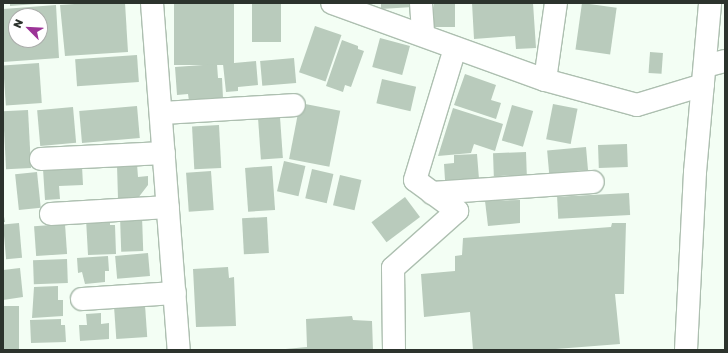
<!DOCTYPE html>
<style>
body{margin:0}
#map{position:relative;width:728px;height:353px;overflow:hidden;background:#f3fef4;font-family:"Golos Text",sans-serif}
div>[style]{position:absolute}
.building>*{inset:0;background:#b9cbbc;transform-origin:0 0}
.roads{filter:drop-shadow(1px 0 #adbfb0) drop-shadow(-1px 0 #adbfb0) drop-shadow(0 1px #adbfb0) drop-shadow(0 -1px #adbfb0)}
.minor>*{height:22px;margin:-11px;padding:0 11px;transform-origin:11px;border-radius:11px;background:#fff}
span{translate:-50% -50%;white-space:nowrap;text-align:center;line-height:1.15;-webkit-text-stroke:3px #fff;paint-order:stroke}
.frame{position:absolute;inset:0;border:4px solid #2c332d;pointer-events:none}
.north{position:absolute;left:8px;top:8px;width:40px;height:40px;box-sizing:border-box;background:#fff;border:1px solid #abadab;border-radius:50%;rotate:294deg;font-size:11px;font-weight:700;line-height:16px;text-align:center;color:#2c332d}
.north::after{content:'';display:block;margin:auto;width:14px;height:18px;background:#9c3397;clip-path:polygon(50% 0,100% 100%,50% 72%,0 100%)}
</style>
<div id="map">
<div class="building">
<i style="clip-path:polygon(10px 3px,36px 3px,36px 4px,10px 6px)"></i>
<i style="clip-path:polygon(89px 3px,125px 3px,128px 52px,65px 56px,60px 5px)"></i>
<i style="left:174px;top:3px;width:60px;height:62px"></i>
<i style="left:252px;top:3px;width:29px;height:39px"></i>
<i style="clip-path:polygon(381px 3px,412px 3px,413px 7px,381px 9px)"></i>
<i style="left:434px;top:3px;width:21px;height:24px"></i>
<i style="clip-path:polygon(472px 3px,533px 3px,536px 48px,516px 49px,515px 36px,474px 39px)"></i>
<i style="left:582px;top:3px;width:35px;height:47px;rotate:8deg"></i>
<i style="clip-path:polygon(evenodd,56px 5px,59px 58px,3px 62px,3px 9px,56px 5px,16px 16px,40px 16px,40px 40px,16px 40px,16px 16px)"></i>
<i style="left:315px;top:26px;width:28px;height:49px;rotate:19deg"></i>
<i style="left:380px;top:38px;width:31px;height:30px;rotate:15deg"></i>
<i style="clip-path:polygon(342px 40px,358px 46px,358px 49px,364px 51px,351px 87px,345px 85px,343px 92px,326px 86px)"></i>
<i style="left:650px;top:52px;width:13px;height:21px;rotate:4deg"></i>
<i style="left:137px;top:55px;width:27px;height:62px;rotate:86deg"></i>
<i style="left:294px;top:58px;width:25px;height:34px;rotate:85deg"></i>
<i style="clip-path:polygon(256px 61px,258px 85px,238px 87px,238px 91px,226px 92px,223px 64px)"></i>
<i style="left:39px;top:63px;width:40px;height:36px;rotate:86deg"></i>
<i style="clip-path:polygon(217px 64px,218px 78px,222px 78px,223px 98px,189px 101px,188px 94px,177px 95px,175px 67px)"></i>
<i style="clip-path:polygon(465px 74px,496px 85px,491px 100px,501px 103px,496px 119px,454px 105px)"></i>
<i style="left:382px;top:79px;width:35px;height:25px;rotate:13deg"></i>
<i style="left:300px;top:103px;width:41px;height:57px;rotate:11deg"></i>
<i style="left:553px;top:104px;width:25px;height:36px;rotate:11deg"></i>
<i style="left:512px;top:105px;width:22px;height:37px;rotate:16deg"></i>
<i style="left:137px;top:106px;width:32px;height:58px;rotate:85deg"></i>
<i style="left:73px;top:107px;width:36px;height:36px;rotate:85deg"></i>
<i style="clip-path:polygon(453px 108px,503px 124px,495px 151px,474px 144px,471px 153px,438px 156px)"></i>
<i style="left:28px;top:110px;width:58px;height:25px;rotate:87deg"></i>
<i style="left:280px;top:117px;width:41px;height:22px;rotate:86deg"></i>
<i style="left:219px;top:125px;width:43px;height:27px;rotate:87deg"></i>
<i style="left:627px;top:144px;width:23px;height:29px;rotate:88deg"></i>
<i style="left:586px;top:147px;width:23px;height:39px;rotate:85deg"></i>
<i style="left:526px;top:152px;width:23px;height:33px;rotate:88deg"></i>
<i style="clip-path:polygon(477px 154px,479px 179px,445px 180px,444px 164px,454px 163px,454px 155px)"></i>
<i style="left:284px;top:161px;width:22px;height:31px;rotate:13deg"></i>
<i style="clip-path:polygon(137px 164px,138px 177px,148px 176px,148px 185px,138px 198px,118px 199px,117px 165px)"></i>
<i style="clip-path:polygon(82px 166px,83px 185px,59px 186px,60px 199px,45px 200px,43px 169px)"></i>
<i style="left:272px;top:166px;width:44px;height:27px;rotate:86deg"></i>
<i style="left:312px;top:169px;width:22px;height:30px;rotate:13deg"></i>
<i style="left:211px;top:171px;width:39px;height:25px;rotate:86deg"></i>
<i style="left:37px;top:172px;width:36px;height:22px;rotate:84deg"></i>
<i style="left:340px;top:175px;width:22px;height:31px;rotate:13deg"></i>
<i style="left:629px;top:193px;width:22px;height:72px;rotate:87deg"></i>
<i style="left:405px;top:197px;width:25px;height:42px;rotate:53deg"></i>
<i style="clip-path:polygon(520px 200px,520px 223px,488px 226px,485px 201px)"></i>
<i style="clip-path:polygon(3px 211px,5px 222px,3px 222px)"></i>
<i style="left:142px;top:216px;width:35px;height:22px;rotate:88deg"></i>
<i style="left:267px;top:217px;width:36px;height:25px;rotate:87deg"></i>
<i style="clip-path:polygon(110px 218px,110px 225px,115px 225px,116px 254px,88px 255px,86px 219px)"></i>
<i style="left:19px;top:223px;width:35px;height:16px;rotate:85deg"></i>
<i style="clip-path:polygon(612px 223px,626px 223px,624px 294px,615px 294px,620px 344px,543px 350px,473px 350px,470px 312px,424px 317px,421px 274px,455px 271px,455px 256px,462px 255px,463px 238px,611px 227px)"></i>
<i style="left:65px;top:224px;width:30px;height:31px;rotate:86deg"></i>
<i style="left:148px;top:253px;width:23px;height:33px;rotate:85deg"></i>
<i style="clip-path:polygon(108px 256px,109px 271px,105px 271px,105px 282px,85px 284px,82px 272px,78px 273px,77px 258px)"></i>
<i style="left:67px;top:259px;width:24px;height:34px;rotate:88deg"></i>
<i style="clip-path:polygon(228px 267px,229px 278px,234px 277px,236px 326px,196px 327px,193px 269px)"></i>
<i style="clip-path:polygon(20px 268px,23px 297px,3px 300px,3px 270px)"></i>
<i style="clip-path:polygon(58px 286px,58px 300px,63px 300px,63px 316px,32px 318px,34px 287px)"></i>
<i style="left:145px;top:305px;width:32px;height:31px;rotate:86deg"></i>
<i style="left:3px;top:306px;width:16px;height:44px"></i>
<i style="clip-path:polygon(101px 313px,101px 324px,109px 323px,109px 339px,80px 341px,79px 325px,87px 325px,86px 314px)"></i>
<i style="clip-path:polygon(352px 316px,353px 320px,372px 321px,373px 350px,275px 350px,307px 347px,306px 319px)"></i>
<i style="clip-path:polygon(61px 319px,61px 325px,65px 325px,66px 342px,31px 343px,30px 320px)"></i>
</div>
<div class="roads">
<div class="minor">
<i style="left:152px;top:3px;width:348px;rotate:85.6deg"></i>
<i style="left:332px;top:3px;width:226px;rotate:19.9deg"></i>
<i style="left:545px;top:80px;width:95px;rotate:15.2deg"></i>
<i style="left:637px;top:105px;width:69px;rotate:-16.9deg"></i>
<i style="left:421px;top:3px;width:32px;rotate:86deg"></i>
<i style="left:705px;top:66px;width:21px;rotate:-14deg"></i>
<i style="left:545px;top:80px;width:78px;rotate:-81.9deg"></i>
<i style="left:161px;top:113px;width:133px;rotate:-3.4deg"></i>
<i style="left:41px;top:159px;width:123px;rotate:-2.8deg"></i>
<i style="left:432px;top:193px;width:161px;rotate:-3.9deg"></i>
<i style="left:51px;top:214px;width:117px;rotate:-3.4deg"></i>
<i style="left:82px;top:299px;width:93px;rotate:-3.7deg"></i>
<i style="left:394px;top:350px;width:82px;rotate:-90.7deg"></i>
<i style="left:393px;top:268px;width:86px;rotate:-41.7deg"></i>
<i style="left:457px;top:211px;width:52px;rotate:-143.6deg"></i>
<i style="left:415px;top:180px;width:138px;rotate:-73.1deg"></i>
<i style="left:686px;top:350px;width:178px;rotate:-87.1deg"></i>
<i style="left:695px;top:172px;width:170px;rotate:-84.9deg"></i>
</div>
</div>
<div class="frame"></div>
<div class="north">N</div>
</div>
